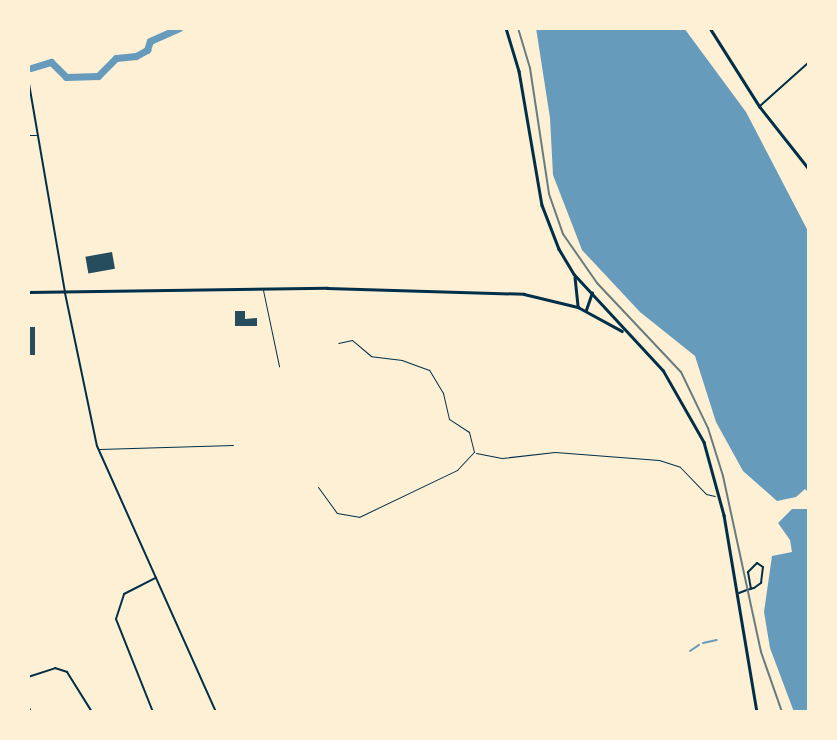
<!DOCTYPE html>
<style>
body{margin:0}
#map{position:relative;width:837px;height:740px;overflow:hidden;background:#fdf0d5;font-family:Inter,sans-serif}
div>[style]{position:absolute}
.water>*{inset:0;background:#669bbc}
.stream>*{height:2px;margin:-1px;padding:0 1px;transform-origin:1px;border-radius:1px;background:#669bbc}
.river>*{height:7px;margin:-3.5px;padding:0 3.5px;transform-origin:3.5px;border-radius:3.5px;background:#669bbc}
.building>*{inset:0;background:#264d5e;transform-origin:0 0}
.service>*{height:1px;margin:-0.5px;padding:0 0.5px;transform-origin:0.5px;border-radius:0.5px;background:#003049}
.minor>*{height:2px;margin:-1px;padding:0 1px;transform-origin:1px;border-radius:1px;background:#003049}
.tertiary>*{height:2px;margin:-1px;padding:0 1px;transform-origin:1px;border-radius:1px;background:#003049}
.secondary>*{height:2.5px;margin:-1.25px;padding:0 1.25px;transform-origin:1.25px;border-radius:1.25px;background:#003049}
.primary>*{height:2.5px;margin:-1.25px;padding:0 1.25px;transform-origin:1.25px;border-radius:1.25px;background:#003049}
.rail>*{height:2px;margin:-1px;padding:0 1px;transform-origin:1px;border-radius:1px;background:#657d81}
span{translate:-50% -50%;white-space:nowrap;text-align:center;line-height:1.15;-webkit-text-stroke:6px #fdf0d5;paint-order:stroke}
.frame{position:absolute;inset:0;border:30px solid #fdf0d5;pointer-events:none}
</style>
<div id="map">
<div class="water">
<i style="clip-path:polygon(536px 28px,684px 28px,746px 112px,809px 233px,809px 493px,805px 489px,796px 497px,777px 501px,743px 471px,716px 422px,695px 356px,640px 312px,582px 250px,553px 175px,550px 118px)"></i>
<i style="clip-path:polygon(792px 509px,809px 509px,809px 712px,794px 712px,770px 648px,764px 612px,772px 556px,792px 552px,790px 540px,778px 523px)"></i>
</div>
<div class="stream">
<i style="left:703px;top:643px;width:14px;rotate:-12deg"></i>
<i style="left:690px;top:651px;width:11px;rotate:-34deg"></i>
</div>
<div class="river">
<i style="left:31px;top:68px;width:21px;rotate:-17deg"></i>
<i style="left:51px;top:62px;width:21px;rotate:45deg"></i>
<i style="left:66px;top:77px;width:32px;rotate:-2deg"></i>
<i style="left:98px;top:76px;width:25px;rotate:-45deg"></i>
<i style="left:116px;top:58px;width:20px;rotate:-6deg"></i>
<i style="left:136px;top:56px;width:13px;rotate:-29deg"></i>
<i style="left:147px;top:50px;width:9px;rotate:-72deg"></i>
<i style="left:150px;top:41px;width:32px;rotate:-24deg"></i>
</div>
<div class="building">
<i style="left:112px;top:252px;width:17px;height:27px;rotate:80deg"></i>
<i style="clip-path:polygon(235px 311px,245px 311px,245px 319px,257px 318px,257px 326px,235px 326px)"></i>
<i style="left:28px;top:327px;width:7px;height:28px"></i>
</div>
<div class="service">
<i style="left:28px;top:135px;width:8px"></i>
<i style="left:263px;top:290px;width:78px;rotate:78.1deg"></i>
<i style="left:99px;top:449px;width:134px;rotate:-1.7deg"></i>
<i style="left:476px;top:453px;width:26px;rotate:11deg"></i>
<i style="left:502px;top:458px;width:53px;rotate:-6.5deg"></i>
<i style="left:555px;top:452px;width:104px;rotate:4.4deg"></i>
<i style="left:659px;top:460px;width:22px;rotate:18deg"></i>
<i style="left:680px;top:467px;width:37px;rotate:46deg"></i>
<i style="left:706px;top:494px;width:9px;rotate:13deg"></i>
<i style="left:318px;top:487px;width:32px;rotate:54deg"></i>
<i style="left:337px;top:513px;width:22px;rotate:10deg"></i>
<i style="left:359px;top:517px;width:109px;rotate:-25.6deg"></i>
<i style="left:457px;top:470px;width:25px;rotate:-47deg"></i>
<i style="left:474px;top:452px;width:21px;rotate:-104deg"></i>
<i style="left:469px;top:432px;width:24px;rotate:-147deg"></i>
<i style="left:449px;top:419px;width:27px;rotate:-103deg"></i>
<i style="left:443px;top:393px;width:27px;rotate:-121deg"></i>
<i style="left:429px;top:370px;width:29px;rotate:-160deg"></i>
<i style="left:402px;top:360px;width:31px;rotate:-173deg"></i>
<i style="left:371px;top:356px;width:25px;rotate:-140deg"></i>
<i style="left:352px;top:340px;width:14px;rotate:168deg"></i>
</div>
<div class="minor">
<i style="left:760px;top:106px;width:66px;rotate:-41.9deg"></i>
<i style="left:739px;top:593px;width:9px;rotate:-21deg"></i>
<i style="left:747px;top:590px;width:7px;rotate:-16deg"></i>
<i style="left:754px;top:588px;width:9px;rotate:-36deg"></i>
<i style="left:761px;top:583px;width:16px;rotate:-83deg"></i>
<i style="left:763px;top:567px;width:7px;rotate:-146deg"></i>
<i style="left:757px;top:563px;width:13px;rotate:135deg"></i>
<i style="left:748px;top:572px;width:17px;rotate:80deg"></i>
<i style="left:28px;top:677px;width:28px;rotate:-18deg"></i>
<i style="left:55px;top:668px;width:13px;rotate:18deg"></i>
<i style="left:67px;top:672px;width:47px;rotate:58deg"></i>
<i style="left:28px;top:706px;width:7px;rotate:63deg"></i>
<i style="left:153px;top:712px;width:100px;rotate:-111.7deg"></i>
<i style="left:116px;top:619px;width:26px;rotate:-72deg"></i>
<i style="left:124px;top:594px;width:36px;rotate:-27deg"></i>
</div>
<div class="tertiary">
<i style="left:28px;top:78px;width:218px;rotate:80.2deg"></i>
<i style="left:65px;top:293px;width:156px;rotate:78.2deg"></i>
<i style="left:97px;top:446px;width:291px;rotate:65.9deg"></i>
</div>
<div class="secondary">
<i style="left:28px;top:292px;width:299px;rotate:-0.8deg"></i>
<i style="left:327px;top:288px;width:197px;rotate:1.7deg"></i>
<i style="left:524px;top:294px;width:56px;rotate:13.5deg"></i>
</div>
<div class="primary">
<i style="left:506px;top:28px;width:45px;rotate:73.2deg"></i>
<i style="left:519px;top:71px;width:136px;rotate:80.3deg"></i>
<i style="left:542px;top:205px;width:47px;rotate:68.9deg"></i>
<i style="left:559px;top:249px;width:29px;rotate:59deg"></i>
<i style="left:574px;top:274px;width:131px;rotate:47.2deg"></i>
<i style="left:663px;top:370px;width:83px;rotate:60.3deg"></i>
<i style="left:704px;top:442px;width:76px;rotate:74.7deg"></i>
<i style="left:724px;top:515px;width:200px;rotate:80.5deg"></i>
<i style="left:710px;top:28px;width:93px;rotate:57.7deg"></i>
<i style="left:760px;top:107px;width:79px;rotate:51.7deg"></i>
<i style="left:575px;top:277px;width:30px;rotate:84deg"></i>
<i style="left:578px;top:307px;width:50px;rotate:28.6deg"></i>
<i style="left:586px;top:310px;width:18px;rotate:-71deg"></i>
</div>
<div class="rail">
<i style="left:518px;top:28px;width:42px;rotate:73.3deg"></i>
<i style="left:530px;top:68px;width:127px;rotate:81.4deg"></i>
<i style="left:549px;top:194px;width:42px;rotate:70.7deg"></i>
<i style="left:563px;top:234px;width:60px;rotate:55.2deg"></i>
<i style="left:597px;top:283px;width:122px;rotate:46.7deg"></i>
<i style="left:681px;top:372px;width:62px;rotate:64.3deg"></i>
<i style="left:708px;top:428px;width:50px;rotate:72.6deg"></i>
<i style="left:723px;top:476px;width:180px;rotate:77.8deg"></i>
<i style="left:761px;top:652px;width:64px;rotate:70.7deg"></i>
</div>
<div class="frame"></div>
</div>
